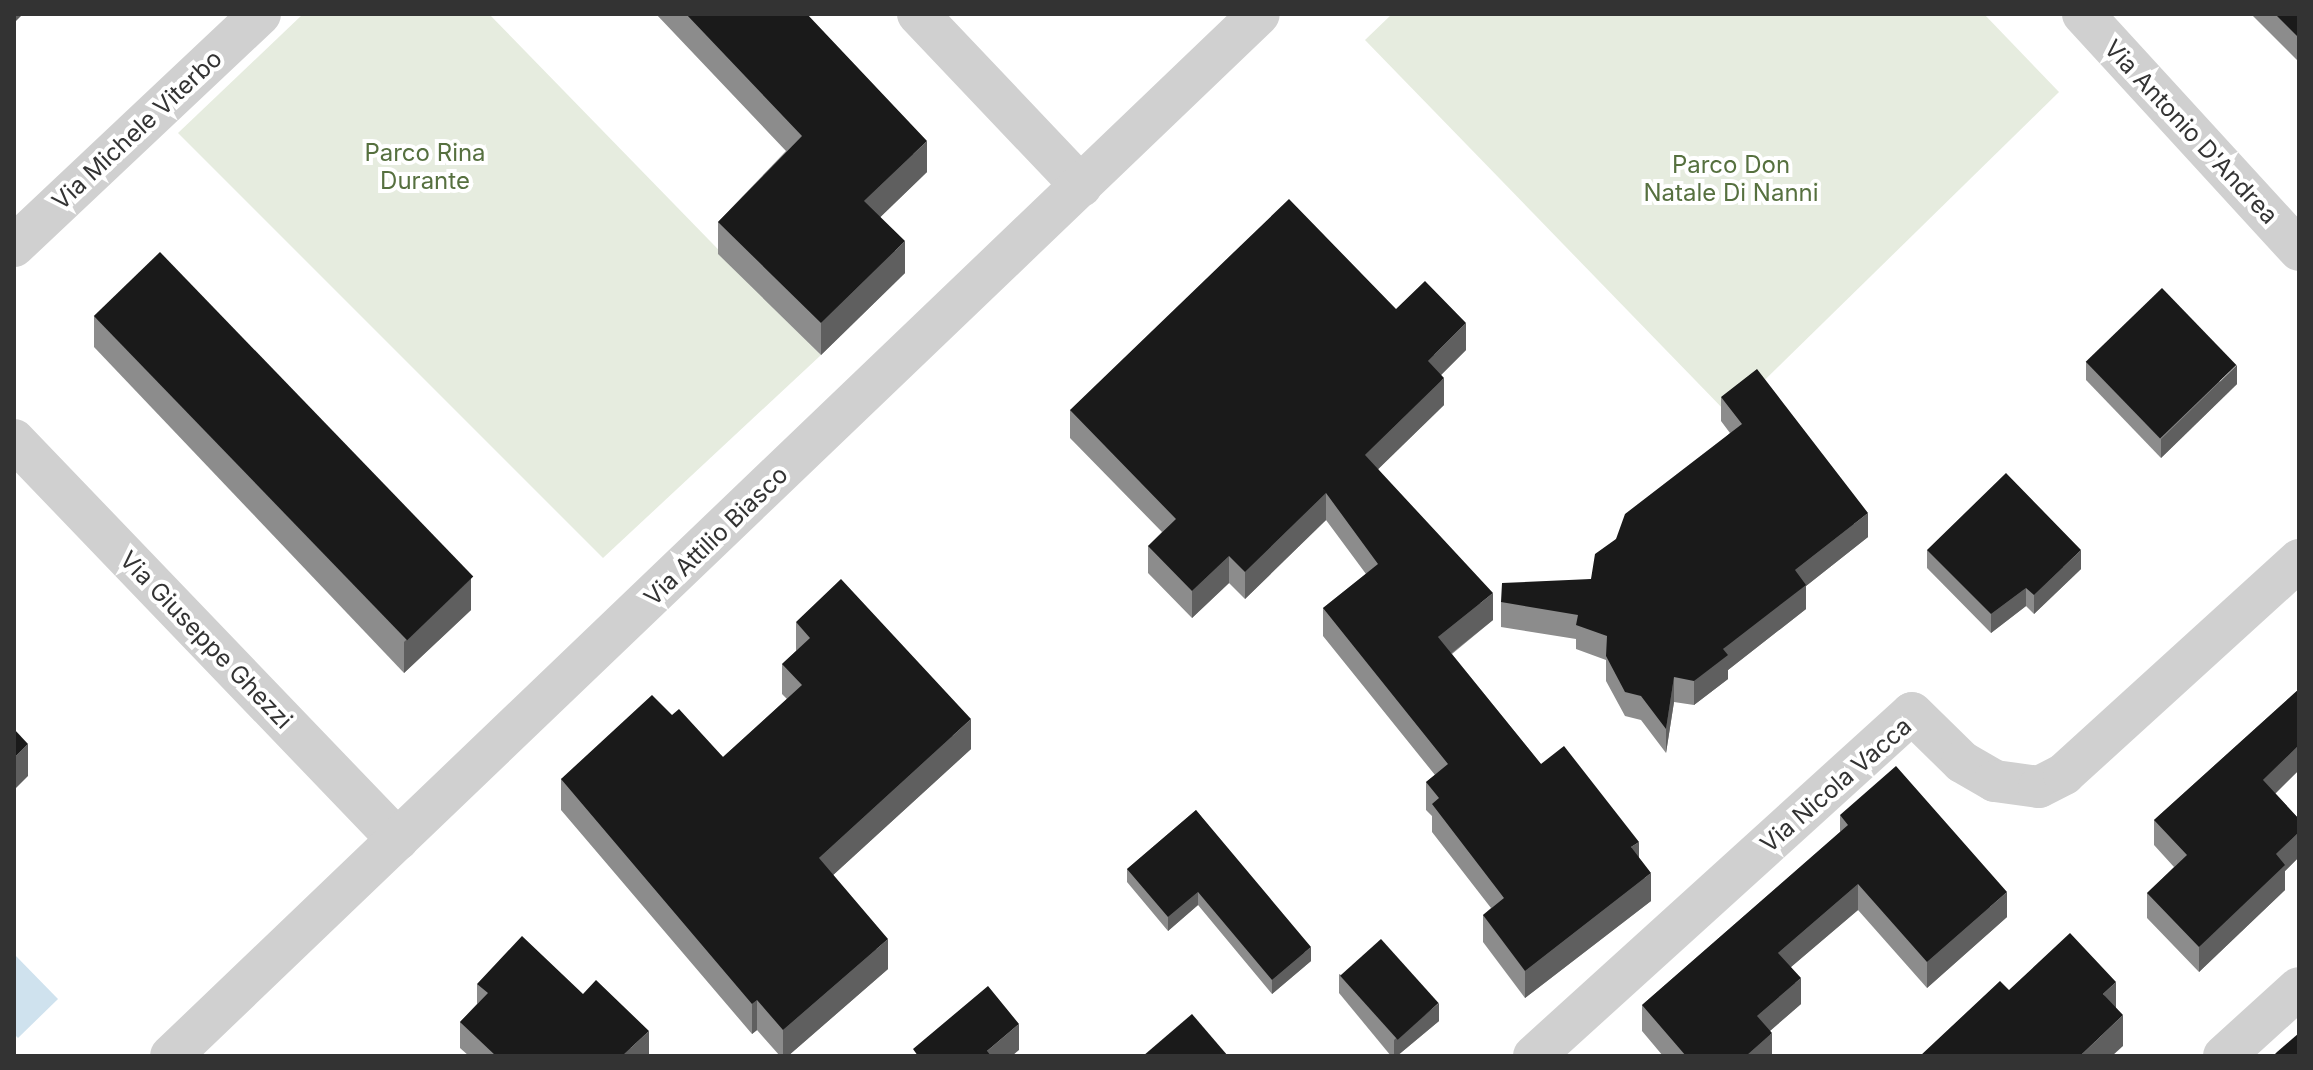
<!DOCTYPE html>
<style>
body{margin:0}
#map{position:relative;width:2313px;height:1070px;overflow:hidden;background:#fff;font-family:Inter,sans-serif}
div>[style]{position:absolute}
.green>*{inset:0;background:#e6ecdf}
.water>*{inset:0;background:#cfe2ee}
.street>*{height:42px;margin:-21px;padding:0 21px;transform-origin:21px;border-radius:21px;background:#d0d0d0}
.wall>*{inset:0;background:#8c8c8c}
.shaded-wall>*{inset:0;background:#5f5f5f}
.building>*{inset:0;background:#1a1a1a;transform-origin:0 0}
span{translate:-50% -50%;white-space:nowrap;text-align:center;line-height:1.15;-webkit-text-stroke:8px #fff;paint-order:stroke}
.street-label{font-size:24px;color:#333}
.park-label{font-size:24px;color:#56703f}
.frame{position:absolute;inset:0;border:16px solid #333;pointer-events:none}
</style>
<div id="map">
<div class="green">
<i style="clip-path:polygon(303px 14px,489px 14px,821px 355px,603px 558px,178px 133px)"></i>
<i style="clip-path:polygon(1392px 14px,1984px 14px,2059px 92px,1729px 415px,1365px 40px)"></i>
</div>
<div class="water">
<i style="clip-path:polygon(14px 954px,58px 999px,18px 1038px,14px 1034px)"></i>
</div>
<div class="street">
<i style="left:918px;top:14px;width:237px;rotate:46.5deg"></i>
<i style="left:2083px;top:14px;width:320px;rotate:47.5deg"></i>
<i style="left:14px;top:246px;width:338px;rotate:-43.3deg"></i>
<i style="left:14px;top:440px;width:554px;rotate:46.17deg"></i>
<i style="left:171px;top:1056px;width:1506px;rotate:-43.76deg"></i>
<i style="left:1534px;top:1056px;width:510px;rotate:-42.22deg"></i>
<i style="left:1912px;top:713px;width:70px;rotate:44.4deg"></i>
<i style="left:1962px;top:762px;width:38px;rotate:30deg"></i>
<i style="left:1995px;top:781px;width:44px;rotate:7.8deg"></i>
<i style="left:2039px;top:787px;width:28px;rotate:-27deg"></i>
<i style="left:2064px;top:774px;width:318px;rotate:-42.3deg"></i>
<i style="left:2224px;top:1056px;width:101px;rotate:-42.2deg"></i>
</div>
<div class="wall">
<i style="clip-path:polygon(656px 14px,807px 14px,927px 172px,880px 217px,905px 273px,821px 355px,718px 254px,718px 222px,786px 151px)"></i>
<i style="clip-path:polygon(2253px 14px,2299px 14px,2299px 62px,2253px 16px)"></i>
<i style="clip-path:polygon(94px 316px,471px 610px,404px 673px,94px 347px)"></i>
<i style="clip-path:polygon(1466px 350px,1441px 375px,1444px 405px,1378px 469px,1493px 620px,1452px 654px,1541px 764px,1639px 859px,1651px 901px,1525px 998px,1483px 942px,1483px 915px,1491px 908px,1432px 832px,1432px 816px,1426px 810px,1426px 782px,1435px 775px,1323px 636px,1323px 608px,1366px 574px,1326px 520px,1245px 599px,1229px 583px,1192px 618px,1148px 573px,1148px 546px,1162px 532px,1070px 438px,1070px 410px)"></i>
<i style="clip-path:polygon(2086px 362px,2237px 384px,2161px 458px,2086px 380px)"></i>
<i style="clip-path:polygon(1721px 397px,1868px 537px,1806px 586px,1806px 609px,1728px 670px,1728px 679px,1694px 705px,1674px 702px,1666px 753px,1641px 720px,1625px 716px,1606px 681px,1606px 660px,1576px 649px,1576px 639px,1501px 627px,1501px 602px,1591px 579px,1616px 539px,1730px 433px,1721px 421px)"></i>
<i style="clip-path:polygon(1927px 550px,2081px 569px,2034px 614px,2026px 606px,1991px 633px,1927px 568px)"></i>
<i style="clip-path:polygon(796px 622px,971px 749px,833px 875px,888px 969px,788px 1056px,780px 1056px,757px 1030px,752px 1034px,561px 810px,561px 779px,672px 715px,723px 757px,787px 699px,782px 694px,782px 664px,796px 651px)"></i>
<i style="clip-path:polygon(2299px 689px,2299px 770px,2275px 793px,2299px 819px,2299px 857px,2285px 871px,2285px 890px,2199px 972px,2147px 918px,2147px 893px,2174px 867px,2154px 845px,2154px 820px)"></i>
<i style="clip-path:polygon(1196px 810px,1311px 961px,1272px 994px,1198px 905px,1168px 931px,1127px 882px,1127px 869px)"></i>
<i style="clip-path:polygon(1840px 815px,2007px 917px,1927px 988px,1858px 910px,1791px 967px,1801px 1004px,1770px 1031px,1772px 1056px,1663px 1056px,1642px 1031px,1642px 1005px,1840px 832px)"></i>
<i style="clip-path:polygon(1339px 974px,1439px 1021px,1397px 1056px,1391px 1056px,1339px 993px)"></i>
<i style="clip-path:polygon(477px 984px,649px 1056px,469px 1056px,460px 1048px,460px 1022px,477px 1004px)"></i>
</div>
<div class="shaded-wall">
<i style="clip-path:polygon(14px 14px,23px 14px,14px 23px)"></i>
<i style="clip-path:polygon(927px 141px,927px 172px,864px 233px,864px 201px)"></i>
<i style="clip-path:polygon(905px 241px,905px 273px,821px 355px,821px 323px)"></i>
<i style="clip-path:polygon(1466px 323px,1466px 350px,1428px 388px,1428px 361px)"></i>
<i style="clip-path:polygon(2237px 365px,2237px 384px,2161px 458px,2161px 439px)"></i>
<i style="clip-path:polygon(1444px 378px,1444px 405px,1365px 482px,1365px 455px)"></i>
<i style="clip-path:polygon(1326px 493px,1326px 520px,1245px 599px,1245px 572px)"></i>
<i style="clip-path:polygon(1868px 513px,1868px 537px,1806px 586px,1806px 609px,1728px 670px,1728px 679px,1694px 705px,1694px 681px,1795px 570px)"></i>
<i style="clip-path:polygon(2081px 550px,2081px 569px,2034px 614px,2034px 595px)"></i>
<i style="clip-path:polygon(1229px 556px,1229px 583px,1192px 618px,1192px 591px)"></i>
<i style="clip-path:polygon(471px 578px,471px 610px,404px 673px,404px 642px)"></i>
<i style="clip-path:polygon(2026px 588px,2026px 606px,1991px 633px,1991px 614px)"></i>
<i style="clip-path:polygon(1493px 593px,1493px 620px,1438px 664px,1438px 637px)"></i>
<i style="clip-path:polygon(1674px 677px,1674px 702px,1666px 753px,1666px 729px)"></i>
<i style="clip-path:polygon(971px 719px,971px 749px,819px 888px,819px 858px)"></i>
<i style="clip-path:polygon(28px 744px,28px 776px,14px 790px,14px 758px)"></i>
<i style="clip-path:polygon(2299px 745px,2299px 770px,2263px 806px,2263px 780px)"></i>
<i style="clip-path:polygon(2299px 832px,2299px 857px,2285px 871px,2285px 890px,2199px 972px,2199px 947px,2276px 854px)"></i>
<i style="clip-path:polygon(1639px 842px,1639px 869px,1631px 847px)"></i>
<i style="clip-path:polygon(1651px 873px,1651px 901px,1525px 998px,1525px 971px)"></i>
<i style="clip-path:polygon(1858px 884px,1858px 910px,1778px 978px,1778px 953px)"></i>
<i style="clip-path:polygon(1198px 892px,1198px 905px,1168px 931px,1168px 917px)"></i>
<i style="clip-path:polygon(2007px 892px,2007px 917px,1927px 988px,1927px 962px)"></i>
<i style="clip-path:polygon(888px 939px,888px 969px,788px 1056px,783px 1056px,783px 1030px)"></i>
<i style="clip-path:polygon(1311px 947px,1311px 961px,1272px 994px,1272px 980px)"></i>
<i style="clip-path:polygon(1801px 978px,1801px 1004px,1757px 1042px,1757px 1016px)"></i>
<i style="clip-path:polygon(2116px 982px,2116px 1013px,2103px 994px)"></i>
<i style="clip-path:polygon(757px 1000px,757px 1030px,752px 1034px,752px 1004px)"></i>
<i style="clip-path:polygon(1439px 1003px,1439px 1021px,1397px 1056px,1394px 1056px,1394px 1040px)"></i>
<i style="clip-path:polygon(2123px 1015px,2123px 1046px,2112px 1056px,2080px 1056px)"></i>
<i style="clip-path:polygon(1019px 1024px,1019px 1050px,1012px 1056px,987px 1056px,987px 1051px)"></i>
<i style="clip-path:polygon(649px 1031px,649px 1056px,622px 1056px)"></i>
<i style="clip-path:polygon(1772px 1033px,1772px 1056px,1746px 1056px)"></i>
</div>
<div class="building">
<i style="clip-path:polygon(686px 14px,807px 14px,927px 141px,864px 201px,905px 241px,821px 323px,718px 222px,802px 136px)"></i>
<i style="clip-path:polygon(2275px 14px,2299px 14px,2299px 38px)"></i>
<i style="clip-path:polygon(1289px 199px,1396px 309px,1425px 281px,1466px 323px,1428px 361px,1444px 378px,1365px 455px,1493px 593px,1438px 637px,1541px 764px,1564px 746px,1639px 842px,1631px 847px,1651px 873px,1525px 971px,1483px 915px,1504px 898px,1432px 804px,1439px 798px,1426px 782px,1448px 764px,1323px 608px,1378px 564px,1326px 493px,1245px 572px,1229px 556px,1192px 591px,1148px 546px,1176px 519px,1070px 410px)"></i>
<i style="left:160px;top:252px;width:451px;height:92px;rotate:46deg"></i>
<i style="left:2162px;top:288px;width:107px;height:106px;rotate:46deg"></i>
<i style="clip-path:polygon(1757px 369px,1868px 513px,1795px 570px,1806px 585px,1723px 649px,1728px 655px,1694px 681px,1674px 677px,1666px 729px,1641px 696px,1625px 692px,1606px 656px,1607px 636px,1576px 625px,1578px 615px,1501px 602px,1502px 583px,1591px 579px,1595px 554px,1616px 539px,1625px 514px,1742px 424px,1721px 397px)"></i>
<i style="clip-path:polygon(2006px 473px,2081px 550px,2034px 595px,2026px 588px,1991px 614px,1927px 550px)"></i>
<i style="clip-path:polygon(841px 579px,971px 719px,819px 858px,888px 939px,783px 1030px,757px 1000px,752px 1004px,561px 779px,652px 695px,672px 715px,679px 709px,723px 757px,802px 685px,782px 664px,810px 638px,796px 622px)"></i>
<i style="clip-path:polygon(2299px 689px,2299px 745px,2263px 780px,2299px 819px,2299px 832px,2276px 854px,2285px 865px,2199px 947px,2147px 893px,2187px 855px,2154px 820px)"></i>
<i style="clip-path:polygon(14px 729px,28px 744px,14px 758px)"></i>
<i style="clip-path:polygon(1896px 766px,2007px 892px,1927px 962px,1858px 884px,1778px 953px,1801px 978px,1757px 1016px,1772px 1033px,1746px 1056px,1686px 1056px,1642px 1005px,1848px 825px,1840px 815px)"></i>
<i style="clip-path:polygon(1196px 810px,1311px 947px,1272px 980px,1198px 892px,1168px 917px,1127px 869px)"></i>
<i style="clip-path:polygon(2070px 933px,2116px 982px,2103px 994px,2123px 1015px,2080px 1056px,1920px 1056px,2000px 981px,2009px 990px)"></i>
<i style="clip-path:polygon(522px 936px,583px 994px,596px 980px,649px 1031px,622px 1056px,496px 1056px,460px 1022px,488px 993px,477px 984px)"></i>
<i style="left:1381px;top:939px;width:86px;height:55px;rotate:48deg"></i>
<i style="clip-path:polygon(988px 986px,1019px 1024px,987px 1051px,991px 1056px,918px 1056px,913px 1049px)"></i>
<i style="clip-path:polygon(1192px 1014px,1228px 1056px,1143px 1056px)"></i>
<i style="clip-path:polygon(2299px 1033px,2299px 1056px,2273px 1056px,2277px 1052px)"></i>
</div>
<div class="street-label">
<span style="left:137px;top:130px;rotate:-43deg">Via Michele Viterbo</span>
<span style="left:2191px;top:132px;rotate:47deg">Via Antonio D'Andrea</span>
<span style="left:716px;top:536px;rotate:-44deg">Via Attilio Biasco</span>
<span style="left:206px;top:640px;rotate:46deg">Via Giuseppe Ghezzi</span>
<span style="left:1836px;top:785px;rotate:-41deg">Via Nicola Vacca</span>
</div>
<div class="park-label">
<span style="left:425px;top:167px">Parco Rina<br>Durante</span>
<span style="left:1731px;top:179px">Parco Don<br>Natale Di Nanni</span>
</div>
<div class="frame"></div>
</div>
